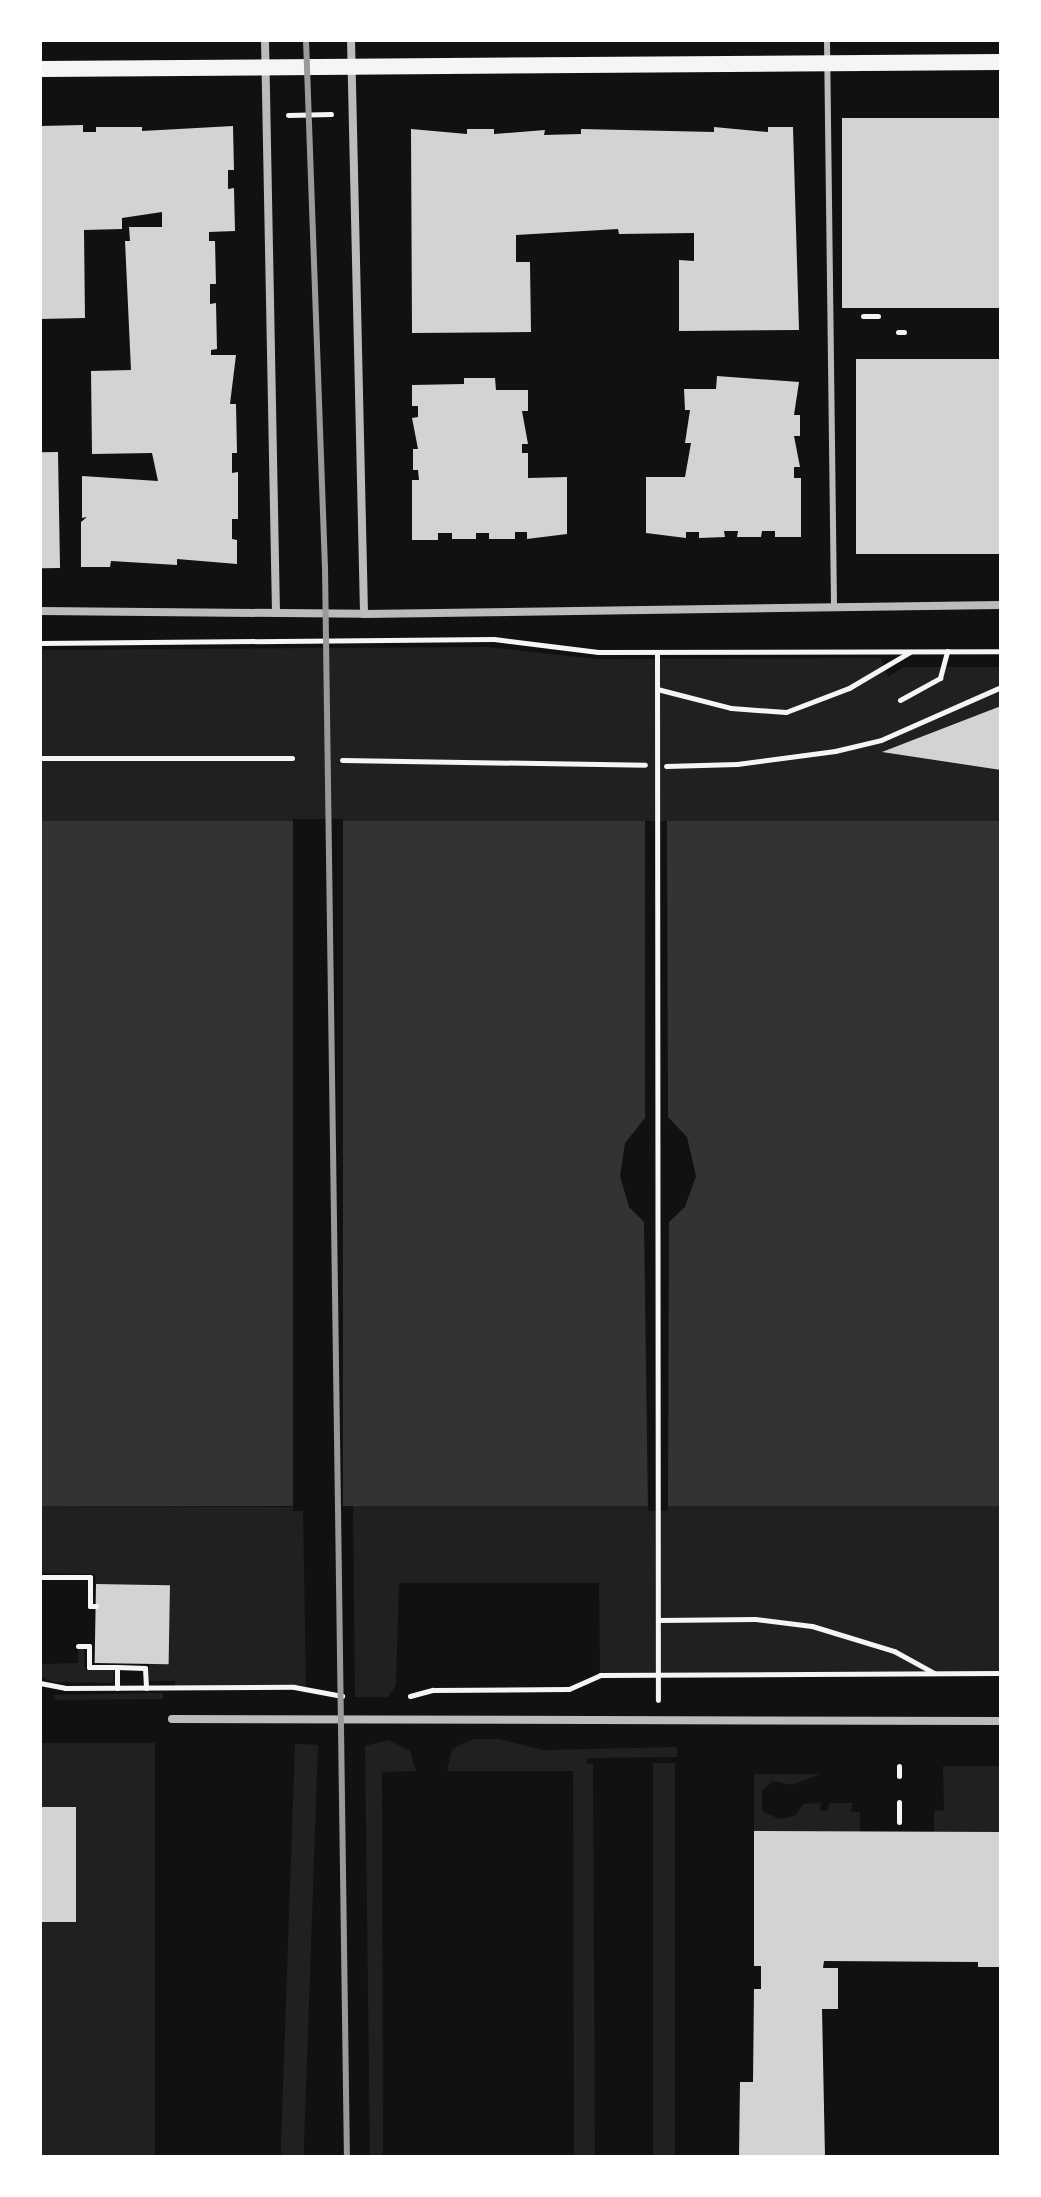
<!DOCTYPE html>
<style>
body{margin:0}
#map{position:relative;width:1041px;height:2197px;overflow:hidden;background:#111;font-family:"DM Sans",sans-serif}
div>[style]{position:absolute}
.green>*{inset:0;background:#202020;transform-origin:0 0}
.water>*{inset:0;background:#333;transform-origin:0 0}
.pier>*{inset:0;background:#111;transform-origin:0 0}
.building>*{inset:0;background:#d3d3d3;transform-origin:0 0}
.path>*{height:5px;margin:-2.5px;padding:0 2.5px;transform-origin:2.5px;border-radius:2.5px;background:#f5f5f5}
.service>*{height:6px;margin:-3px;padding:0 3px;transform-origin:3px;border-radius:3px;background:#bcbcbc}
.minor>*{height:8px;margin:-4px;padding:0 4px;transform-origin:4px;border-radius:4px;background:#bcbcbc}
.secondary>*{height:16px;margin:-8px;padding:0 8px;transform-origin:8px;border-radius:8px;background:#f5f5f5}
.rail>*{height:6px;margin:-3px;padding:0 3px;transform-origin:3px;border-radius:3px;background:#9a9a9a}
span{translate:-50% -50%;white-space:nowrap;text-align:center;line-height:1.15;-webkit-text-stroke:8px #fff;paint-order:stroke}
.frame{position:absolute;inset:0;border:42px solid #fff;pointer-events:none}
</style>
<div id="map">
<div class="green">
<i style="clip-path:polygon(487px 647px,595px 659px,881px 658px,888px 677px,904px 667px,1001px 667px,1001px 825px,40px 821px,40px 650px)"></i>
<i style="clip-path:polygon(1001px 1504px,1001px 1673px,600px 1675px,599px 1583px,399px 1583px,396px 1685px,388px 1697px,355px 1697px,353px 1505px)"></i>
<i style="clip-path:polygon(40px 1506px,303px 1507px,306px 1689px,175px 1688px,175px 1681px,149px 1681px,149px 1664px,168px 1664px,170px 1585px,96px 1584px,95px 1574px,40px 1573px)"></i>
<i style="clip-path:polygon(78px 1649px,84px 1649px,85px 1669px,114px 1670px,113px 1683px,53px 1682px,40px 1676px,40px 1664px,78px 1663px)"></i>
<i style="clip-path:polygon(163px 1693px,163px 1699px,56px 1700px,53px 1695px)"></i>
<i style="clip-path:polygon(474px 1739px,499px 1739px,543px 1750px,677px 1747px,677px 1757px,587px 1758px,587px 1764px,593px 1764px,595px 2157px,574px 2157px,573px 1771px,447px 1771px,452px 1749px)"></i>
<i style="clip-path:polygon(388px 1740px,410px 1751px,416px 1771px,382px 1772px,383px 2157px,370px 2157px,365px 1746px)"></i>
<i style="left:155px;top:1743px;width:414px;height:115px;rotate:90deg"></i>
<i style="left:295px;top:1744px;width:23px;height:413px;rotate:2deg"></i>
<i style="left:675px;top:1763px;width:394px;height:22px;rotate:90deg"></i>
<i style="clip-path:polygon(943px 1766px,1001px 1766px,1001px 1832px,934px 1832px,934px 1811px,944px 1810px)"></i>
<i style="clip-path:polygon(754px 1774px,821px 1774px,792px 1785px,773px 1781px,762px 1791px,762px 1811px,779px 1819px,795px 1816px,803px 1804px,821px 1803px,820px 1811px,828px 1811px,829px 1803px,853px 1803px,851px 1812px,860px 1812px,860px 1832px,754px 1831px)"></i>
</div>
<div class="water">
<i style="left:40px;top:821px;width:961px;height:685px"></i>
</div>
<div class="pier">
<i style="left:293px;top:819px;width:50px;height:692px"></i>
<i style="clip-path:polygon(645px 821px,667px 821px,668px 1117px,687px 1137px,696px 1176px,685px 1207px,669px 1222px,668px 1511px,648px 1511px,644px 1222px,629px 1207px,620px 1176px,625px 1143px,645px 1118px)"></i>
</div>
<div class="building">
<i style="left:1001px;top:118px;width:190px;height:159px;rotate:90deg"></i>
<i style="clip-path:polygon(83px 125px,83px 132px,96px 132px,96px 127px,142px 127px,142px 131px,233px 126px,234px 170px,228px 170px,228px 189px,234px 188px,235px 231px,209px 232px,209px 241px,215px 241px,216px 284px,210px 284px,210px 304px,216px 303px,217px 349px,211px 350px,211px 355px,236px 355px,230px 404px,236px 404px,237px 453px,232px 453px,232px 473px,238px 472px,238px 519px,232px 519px,232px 539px,237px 540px,237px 564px,177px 559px,177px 565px,111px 561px,110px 567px,81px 567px,81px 522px,87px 517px,82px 518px,82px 476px,158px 481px,152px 453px,92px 454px,91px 371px,131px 370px,125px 241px,130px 241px,129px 227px,162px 227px,162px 212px,122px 218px,122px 229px,84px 230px,85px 318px,40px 319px,40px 126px)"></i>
<i style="clip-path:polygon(714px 127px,768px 132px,768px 127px,793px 127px,799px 330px,679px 331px,679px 260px,694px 261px,694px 233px,619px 234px,618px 229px,516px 235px,516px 262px,530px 262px,531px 332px,412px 333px,411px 129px,467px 134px,467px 129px,494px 129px,494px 134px,545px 130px,544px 135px,581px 134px,581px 129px,714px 132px)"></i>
<i style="left:1001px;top:359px;width:195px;height:145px;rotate:90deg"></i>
<i style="clip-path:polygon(717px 376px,799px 382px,794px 415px,800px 415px,800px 436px,794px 436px,800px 467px,794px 467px,794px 478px,801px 478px,801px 537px,775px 537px,775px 531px,762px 531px,761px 537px,737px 537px,738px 531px,724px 531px,725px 537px,699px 538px,699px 532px,686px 532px,686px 538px,646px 533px,646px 477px,685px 477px,691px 443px,685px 443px,690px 410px,685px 410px,684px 389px,716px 389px)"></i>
<i style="clip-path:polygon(464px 378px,495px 378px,496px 390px,528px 390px,528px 411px,522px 411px,528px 444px,522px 444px,522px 453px,528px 453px,528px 478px,567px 477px,567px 534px,527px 539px,527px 532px,515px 532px,515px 539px,489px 539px,489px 533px,476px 533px,476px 539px,452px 539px,452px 533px,438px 533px,438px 540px,412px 540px,412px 480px,419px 480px,418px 470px,413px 470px,413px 449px,418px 449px,412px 418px,418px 417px,418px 406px,412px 406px,412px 385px,464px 384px)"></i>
<i style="left:58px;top:452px;width:116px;height:18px;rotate:89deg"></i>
<i style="clip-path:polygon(1001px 706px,1001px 770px,882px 752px)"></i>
<i style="left:96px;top:1584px;width:74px;height:79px;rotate:1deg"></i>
<i style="left:40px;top:1807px;width:36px;height:115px"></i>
<i style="clip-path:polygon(754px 1831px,1001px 1832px,1001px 1967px,978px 1967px,978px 1962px,824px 1961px,823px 1968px,838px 1968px,838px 2009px,822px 2009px,825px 2157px,739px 2157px,740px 2082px,753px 2082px,754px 1989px,761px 1989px,761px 1966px,754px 1966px)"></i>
</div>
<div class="path">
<i style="left:288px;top:115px;width:43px;rotate:-1.3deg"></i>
<i style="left:863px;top:316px;width:15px"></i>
<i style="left:898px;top:332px;width:6px"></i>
<i style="left:40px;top:643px;width:454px;rotate:-0.5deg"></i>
<i style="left:494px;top:639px;width:105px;rotate:7.1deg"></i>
<i style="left:598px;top:652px;width:403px;rotate:-0.1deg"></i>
<i style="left:657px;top:653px;width:1047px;rotate:89.95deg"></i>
<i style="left:657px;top:689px;width:76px;rotate:14.4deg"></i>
<i style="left:731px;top:708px;width:55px;rotate:4.2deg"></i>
<i style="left:786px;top:712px;width:67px;rotate:-20.9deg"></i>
<i style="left:849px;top:688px;width:71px;rotate:-30.5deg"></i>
<i style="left:900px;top:700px;width:46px;rotate:-28.8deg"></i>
<i style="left:940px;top:678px;width:28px;rotate:-75deg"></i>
<i style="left:40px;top:758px;width:252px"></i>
<i style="left:342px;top:760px;width:303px;rotate:0.9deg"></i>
<i style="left:666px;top:766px;width:71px;rotate:-1.6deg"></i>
<i style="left:737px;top:764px;width:99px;rotate:-7.6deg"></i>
<i style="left:835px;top:751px;width:47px;rotate:-13.4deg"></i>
<i style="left:881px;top:740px;width:131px;rotate:-23.8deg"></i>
<i style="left:40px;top:1577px;width:50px"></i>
<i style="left:90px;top:1577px;width:29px;rotate:90deg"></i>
<i style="left:90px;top:1606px;width:6px"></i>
<i style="left:659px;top:1620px;width:96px;rotate:-0.6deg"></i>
<i style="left:755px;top:1619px;width:57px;rotate:7deg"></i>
<i style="left:812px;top:1626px;width:86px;rotate:17deg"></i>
<i style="left:894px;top:1651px;width:46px;rotate:28.8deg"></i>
<i style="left:78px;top:1646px;width:11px"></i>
<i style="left:89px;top:1646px;width:21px;rotate:90deg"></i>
<i style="left:89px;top:1667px;width:28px"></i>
<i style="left:117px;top:1667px;width:21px;rotate:90deg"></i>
<i style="left:117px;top:1667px;width:28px;rotate:2deg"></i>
<i style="left:145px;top:1668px;width:20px;rotate:87deg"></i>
<i style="left:40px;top:1683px;width:25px;rotate:11deg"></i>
<i style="left:65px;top:1688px;width:229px;rotate:-0.3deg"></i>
<i style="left:294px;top:1687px;width:49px;rotate:10.6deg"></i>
<i style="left:410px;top:1696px;width:24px;rotate:-15deg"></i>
<i style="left:433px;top:1690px;width:136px;rotate:-0.4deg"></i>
<i style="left:569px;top:1689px;width:34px;rotate:-24deg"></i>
<i style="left:600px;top:1675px;width:401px;rotate:-0.3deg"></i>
<i style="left:899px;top:1766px;width:10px;rotate:90deg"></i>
<i style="left:899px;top:1822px;width:20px;rotate:-90deg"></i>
</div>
<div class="service">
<i style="left:827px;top:40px;width:567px;rotate:89.29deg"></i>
</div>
<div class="minor">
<i style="left:265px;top:40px;width:573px;rotate:88.9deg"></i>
<i style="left:351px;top:40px;width:574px;rotate:88.7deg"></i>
<i style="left:40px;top:611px;width:324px;rotate:0.5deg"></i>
<i style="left:364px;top:614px;width:637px;rotate:-0.81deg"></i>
<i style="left:172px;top:1719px;width:829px;rotate:0.14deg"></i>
</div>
<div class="secondary">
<i style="left:40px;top:69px;width:961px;rotate:-0.42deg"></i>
</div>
<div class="rail">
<i style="left:306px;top:40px;width:527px;rotate:87.94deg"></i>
<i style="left:325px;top:567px;width:1590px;rotate:89.21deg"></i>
</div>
<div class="frame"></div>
</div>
